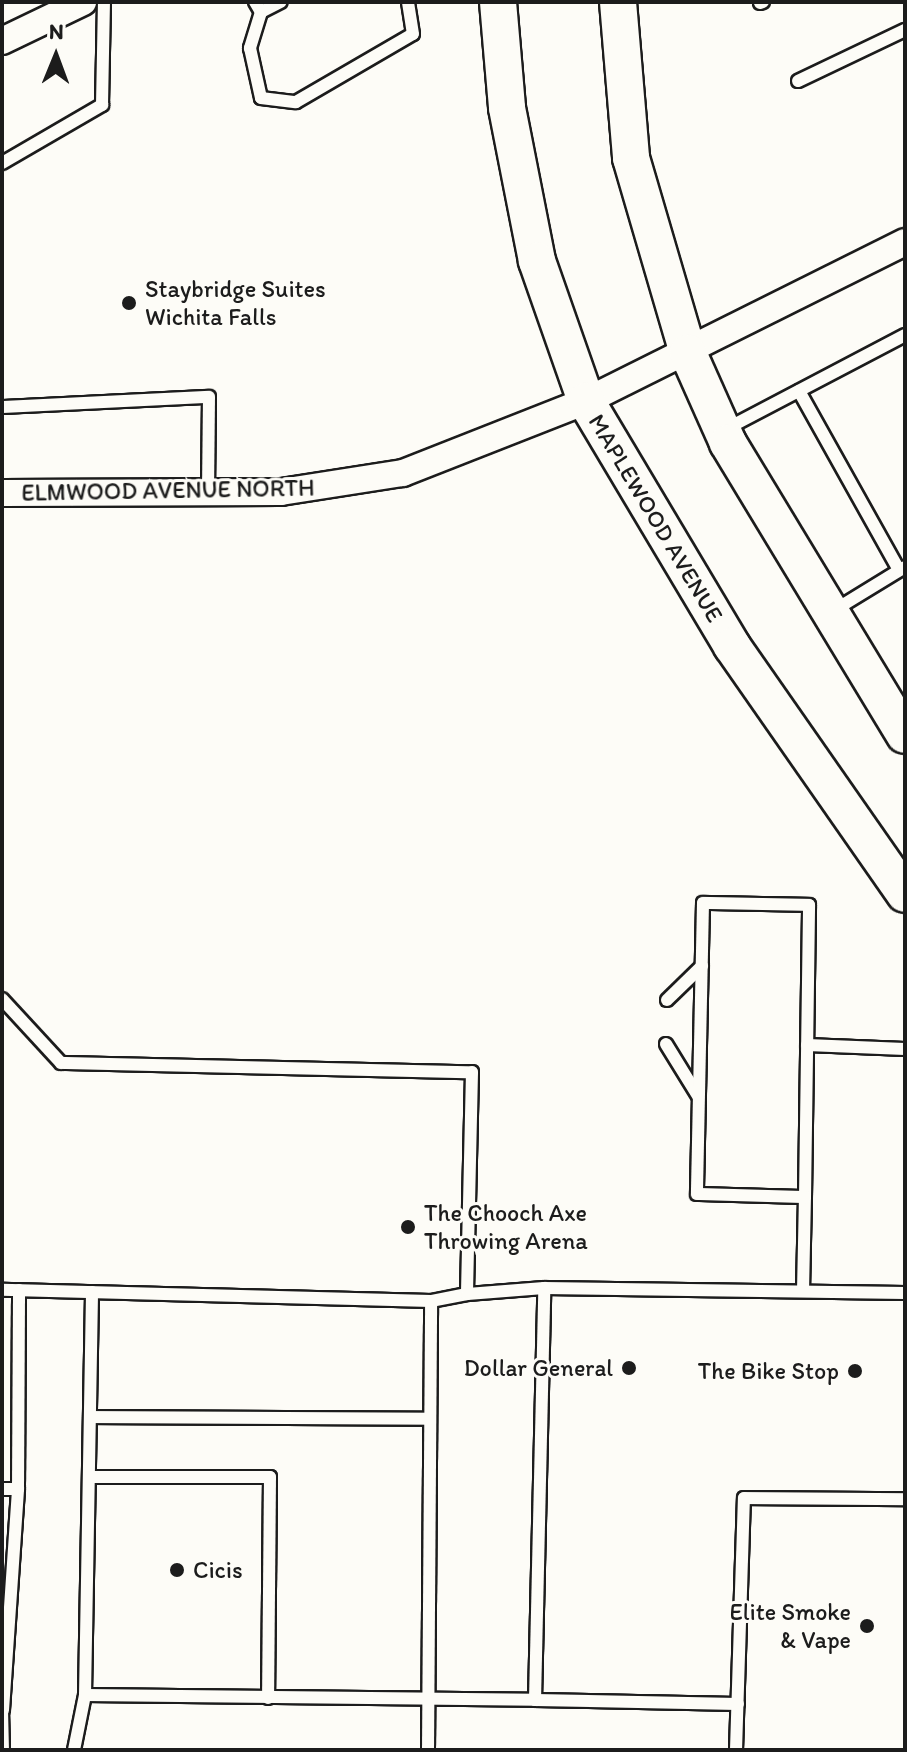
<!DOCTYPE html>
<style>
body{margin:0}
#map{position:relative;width:907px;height:1752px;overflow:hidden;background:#fdfcf7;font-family:Itim,sans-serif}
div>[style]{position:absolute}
.roads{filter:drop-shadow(2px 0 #1c1c1c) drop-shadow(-2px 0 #1c1c1c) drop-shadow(0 2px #1c1c1c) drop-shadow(0 -2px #1c1c1c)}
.lane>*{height:12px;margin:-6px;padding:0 6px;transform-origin:6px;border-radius:6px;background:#fdfcf7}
.street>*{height:26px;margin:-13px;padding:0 13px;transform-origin:13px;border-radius:13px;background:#fdfcf7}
.secondary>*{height:36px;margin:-18px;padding:0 18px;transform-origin:18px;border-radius:18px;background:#fdfcf7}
.dots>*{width:22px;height:22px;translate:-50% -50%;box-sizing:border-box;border:4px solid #fdfcf7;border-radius:50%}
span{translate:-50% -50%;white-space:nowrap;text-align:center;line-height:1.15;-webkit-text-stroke:6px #fdfcf7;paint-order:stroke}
.poi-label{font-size:24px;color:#1c1c1c}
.left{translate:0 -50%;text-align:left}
.right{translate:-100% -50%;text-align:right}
.street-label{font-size:24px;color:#1c1c1c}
.frame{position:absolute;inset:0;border:4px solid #1c1c1c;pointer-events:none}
.north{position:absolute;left:16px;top:16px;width:80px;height:80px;-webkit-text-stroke:6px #fdfcf7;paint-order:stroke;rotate:1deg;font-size:22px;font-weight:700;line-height:32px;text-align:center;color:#1c1c1c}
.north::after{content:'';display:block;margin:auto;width:28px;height:36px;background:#1c1c1c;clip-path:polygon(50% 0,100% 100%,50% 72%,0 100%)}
</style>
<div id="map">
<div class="roads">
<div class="lane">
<i style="left:255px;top:2px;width:12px;rotate:59deg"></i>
<i style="left:261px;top:12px;width:22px;rotate:-27deg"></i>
<i style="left:760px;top:3px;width:3px;rotate:-18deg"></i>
<i style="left:261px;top:12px;width:38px;rotate:107deg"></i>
<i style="left:250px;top:48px;width:51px;rotate:77.6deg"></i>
<i style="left:261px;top:98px;width:35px;rotate:7deg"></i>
<i style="left:296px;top:102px;width:135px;rotate:-30.2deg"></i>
<i style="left:413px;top:34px;width:32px;rotate:-99deg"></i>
<i style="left:798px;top:81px;width:119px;rotate:-25.5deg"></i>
<i style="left:2px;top:163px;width:116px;rotate:-30.1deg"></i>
<i style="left:102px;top:105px;width:103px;rotate:-88.9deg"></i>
<i style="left:799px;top:391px;width:205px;rotate:60.8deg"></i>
<i style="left:2px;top:407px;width:207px;rotate:-2.8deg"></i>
<i style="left:209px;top:397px;width:96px;rotate:90.6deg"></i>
<i style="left:726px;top:429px;width:202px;rotate:-27.7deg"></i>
<i style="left:833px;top:611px;width:84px;rotate:-31.4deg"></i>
<i style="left:2px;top:999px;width:87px;rotate:47.3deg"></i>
<i style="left:61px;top:1063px;width:411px;rotate:1.3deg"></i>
<i style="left:472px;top:1072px;width:222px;rotate:91.3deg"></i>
<i style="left:467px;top:1294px;width:37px;rotate:169deg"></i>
<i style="left:431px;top:1301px;width:429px;rotate:-178.5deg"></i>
<i style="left:667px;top:1000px;width:49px;rotate:-44.2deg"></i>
<i style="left:666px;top:1044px;width:61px;rotate:58.4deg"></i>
<i style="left:807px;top:1045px;width:98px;rotate:2.3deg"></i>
<i style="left:544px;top:1288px;width:361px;rotate:0.8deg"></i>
<i style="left:803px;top:1291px;width:94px;rotate:-88.8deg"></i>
<i style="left:805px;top:1197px;width:292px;rotate:-89.2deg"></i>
<i style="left:809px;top:905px;width:106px;rotate:-178.9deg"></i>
<i style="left:703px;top:903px;width:291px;rotate:91.2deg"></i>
<i style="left:697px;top:1194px;width:108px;rotate:1.6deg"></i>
<i style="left:90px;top:1417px;width:340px;rotate:0.3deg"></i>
<i style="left:89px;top:1477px;width:181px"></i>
<i style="left:270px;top:1477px;width:221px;rotate:90.5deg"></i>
<i style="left:2px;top:1489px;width:16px"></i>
<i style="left:18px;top:1489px;width:199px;rotate:-89.7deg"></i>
<i style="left:85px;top:1695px;width:403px;rotate:-89deg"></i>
<i style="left:535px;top:1700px;width:203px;rotate:1.1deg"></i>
<i style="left:2px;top:1710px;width:40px;rotate:88.6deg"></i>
<i style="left:3px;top:1710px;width:222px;rotate:-86.1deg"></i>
<i style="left:74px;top:1750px;width:56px;rotate:-78.7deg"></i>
<i style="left:85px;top:1695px;width:450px;rotate:0.6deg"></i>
<i style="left:535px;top:1700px;width:412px;rotate:-88.7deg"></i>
<i style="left:544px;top:1288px;width:77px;rotate:175.5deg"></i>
<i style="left:428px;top:1750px;width:449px;rotate:-89.6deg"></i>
<i style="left:736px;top:1750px;width:252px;rotate:-88.2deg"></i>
<i style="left:744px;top:1498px;width:161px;rotate:0.4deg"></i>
</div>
<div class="street">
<i style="left:2px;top:41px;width:90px;rotate:-25.7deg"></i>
<i style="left:2px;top:493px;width:279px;rotate:-0.2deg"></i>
<i style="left:281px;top:492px;width:123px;rotate:-8.9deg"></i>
<i style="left:403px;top:473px;width:197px;rotate:-21.5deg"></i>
<i style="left:586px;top:401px;width:356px;rotate:-26.5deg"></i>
</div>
<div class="secondary">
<i style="left:498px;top:2px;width:106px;rotate:85.1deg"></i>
<i style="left:507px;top:108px;width:156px;rotate:78.9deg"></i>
<i style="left:537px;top:261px;width:148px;rotate:70.7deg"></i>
<i style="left:586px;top:401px;width:285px;rotate:59.2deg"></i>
<i style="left:732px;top:646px;width:302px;rotate:55.1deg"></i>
<i style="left:618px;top:2px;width:157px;rotate:85.2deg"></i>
<i style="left:631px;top:158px;width:203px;rotate:73.7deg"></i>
<i style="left:688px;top:353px;width:98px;rotate:66deg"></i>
<i style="left:728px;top:443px;width:341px;rotate:58.8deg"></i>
</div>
</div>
<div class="dots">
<i style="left:129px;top:303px;background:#1c1c1c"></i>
<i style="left:408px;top:1227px;background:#1c1c1c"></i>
<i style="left:629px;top:1368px;background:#1c1c1c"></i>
<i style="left:855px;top:1371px;background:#1c1c1c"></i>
<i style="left:177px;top:1570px;background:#1c1c1c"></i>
<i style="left:867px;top:1626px;background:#1c1c1c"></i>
</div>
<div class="poi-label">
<span class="left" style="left:145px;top:303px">Staybridge Suites<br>Wichita Falls</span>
<span class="left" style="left:424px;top:1227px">The Chooch Axe<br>Throwing Arena</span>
<span class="right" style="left:613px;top:1368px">Dollar General</span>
<span class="right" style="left:839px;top:1371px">The Bike Stop</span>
<span class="left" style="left:193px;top:1570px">Cicis</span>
<span class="right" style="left:851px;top:1626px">Elite Smoke<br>&amp; Vape</span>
</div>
<div class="street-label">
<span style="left:168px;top:490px;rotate:-1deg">ELMWOOD AVENUE NORTH</span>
<span style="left:656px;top:518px;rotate:59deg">MAPLEWOOD AVENUE</span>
</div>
<div class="frame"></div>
<div class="north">N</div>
</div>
